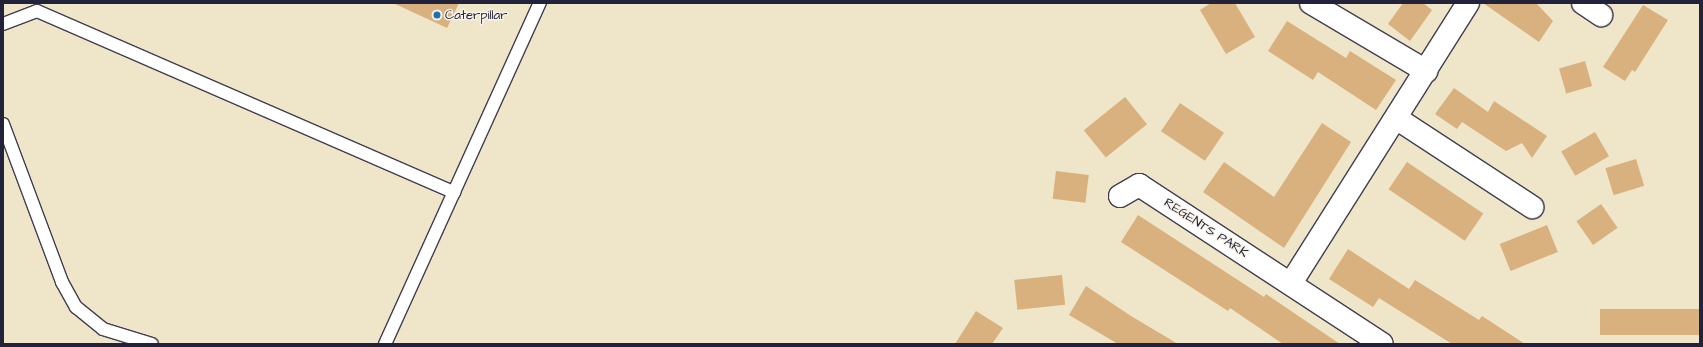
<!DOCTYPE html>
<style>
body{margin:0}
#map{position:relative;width:1703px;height:347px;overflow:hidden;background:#efe5c9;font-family:"Architects Daughter",sans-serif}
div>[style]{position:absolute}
.building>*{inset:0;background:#d9b17e;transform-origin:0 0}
.roads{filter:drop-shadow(1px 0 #413f50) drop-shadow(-1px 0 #413f50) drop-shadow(0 1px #413f50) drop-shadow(0 -1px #413f50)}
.lane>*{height:12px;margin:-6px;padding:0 6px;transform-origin:6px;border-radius:6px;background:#fff}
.street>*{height:22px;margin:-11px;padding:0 11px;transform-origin:11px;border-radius:11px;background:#fff}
.dots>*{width:11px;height:11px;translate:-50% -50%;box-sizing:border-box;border:2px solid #f7f3e8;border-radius:50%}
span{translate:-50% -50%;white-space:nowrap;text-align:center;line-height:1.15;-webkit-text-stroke:3px #f7f3e8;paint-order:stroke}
.poi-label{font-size:13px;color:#22223b}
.left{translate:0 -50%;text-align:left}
.street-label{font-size:13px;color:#22223b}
.frame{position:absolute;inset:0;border:4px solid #22223b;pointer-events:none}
</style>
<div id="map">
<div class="building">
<i style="clip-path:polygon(393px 3px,459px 3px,447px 28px)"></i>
<i style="clip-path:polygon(1211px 3px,1235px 3px,1255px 37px,1226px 54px,1200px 10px)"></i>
<i style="clip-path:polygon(1403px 3px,1423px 3px,1432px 10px,1410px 41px,1388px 24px)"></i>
<i style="clip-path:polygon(1483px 3px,1536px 3px,1553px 21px,1539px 42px)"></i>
<i style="clip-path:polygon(1643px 5px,1668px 20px,1635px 72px,1632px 70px,1625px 81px,1603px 67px)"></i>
<i style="clip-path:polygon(1287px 21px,1346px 58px,1350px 51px,1396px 80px,1376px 110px,1318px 72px,1313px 80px,1268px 51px)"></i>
<i style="left:1585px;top:61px;width:26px;height:27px;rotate:74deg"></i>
<i style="clip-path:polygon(1454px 88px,1488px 112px,1494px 101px,1547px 136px,1532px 158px,1522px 143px,1506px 151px,1462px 122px,1457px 129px,1435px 114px)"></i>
<i style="left:1125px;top:97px;width:35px;height:53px;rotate:51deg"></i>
<i style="left:1180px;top:103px;width:53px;height:34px;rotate:34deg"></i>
<i style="clip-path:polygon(1322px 123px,1351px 142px,1284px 248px,1203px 192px,1224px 162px,1274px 197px)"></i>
<i style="left:1595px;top:132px;width:28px;height:39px;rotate:60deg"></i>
<i style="left:1636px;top:159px;width:28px;height:32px;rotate:73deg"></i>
<i style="left:1407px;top:162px;width:92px;height:33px;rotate:34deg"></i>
<i style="left:1056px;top:171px;width:33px;height:28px;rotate:7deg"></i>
<i style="left:1601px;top:204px;width:29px;height:30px;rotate:55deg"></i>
<i style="clip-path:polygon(1138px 215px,1264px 297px,1266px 294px,1340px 344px,1283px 344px,1230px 308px,1228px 311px,1121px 242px)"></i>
<i style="left:1547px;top:225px;width:29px;height:51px;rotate:68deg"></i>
<i style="clip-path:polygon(1348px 249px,1409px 289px,1415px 280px,1479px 320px,1482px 316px,1525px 344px,1452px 344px,1379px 298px,1373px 307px,1329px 279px)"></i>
<i style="left:1062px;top:275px;width:30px;height:48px;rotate:84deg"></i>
<i style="clip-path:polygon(1086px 286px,1131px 316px,1178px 344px,1118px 344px,1069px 315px)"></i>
<i style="left:1700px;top:309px;width:26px;height:100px;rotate:90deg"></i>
<i style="clip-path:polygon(976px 311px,1003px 328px,992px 344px,955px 344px)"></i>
</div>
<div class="roads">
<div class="lane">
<i style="left:3px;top:24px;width:36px;rotate:-21deg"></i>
<i style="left:37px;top:11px;width:455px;rotate:23.5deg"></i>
<i style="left:3px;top:124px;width:169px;rotate:69.5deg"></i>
<i style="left:62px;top:282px;width:29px;rotate:61deg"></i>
<i style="left:76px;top:307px;width:35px;rotate:39deg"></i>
<i style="left:103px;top:329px;width:51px;rotate:17deg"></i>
<i style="left:385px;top:344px;width:375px;rotate:-65.6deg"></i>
</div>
<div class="street">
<i style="left:1311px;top:3px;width:134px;rotate:30.6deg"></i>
<i style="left:1583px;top:3px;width:22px;rotate:34deg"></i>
<i style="left:1396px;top:118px;width:163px;rotate:33.2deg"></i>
<i style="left:1120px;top:196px;width:22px;rotate:-30deg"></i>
<i style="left:1139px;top:185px;width:290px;rotate:33.2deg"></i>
<i style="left:1291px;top:283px;width:331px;rotate:-57.7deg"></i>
</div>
</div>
<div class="dots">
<i style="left:437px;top:15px;background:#1f6fb2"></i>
</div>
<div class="poi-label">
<span class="left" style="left:445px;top:15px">Caterpillar</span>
</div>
<div class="street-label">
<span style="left:1206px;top:228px;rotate:33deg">REGENTS PARK</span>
</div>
<div class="frame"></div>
</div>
